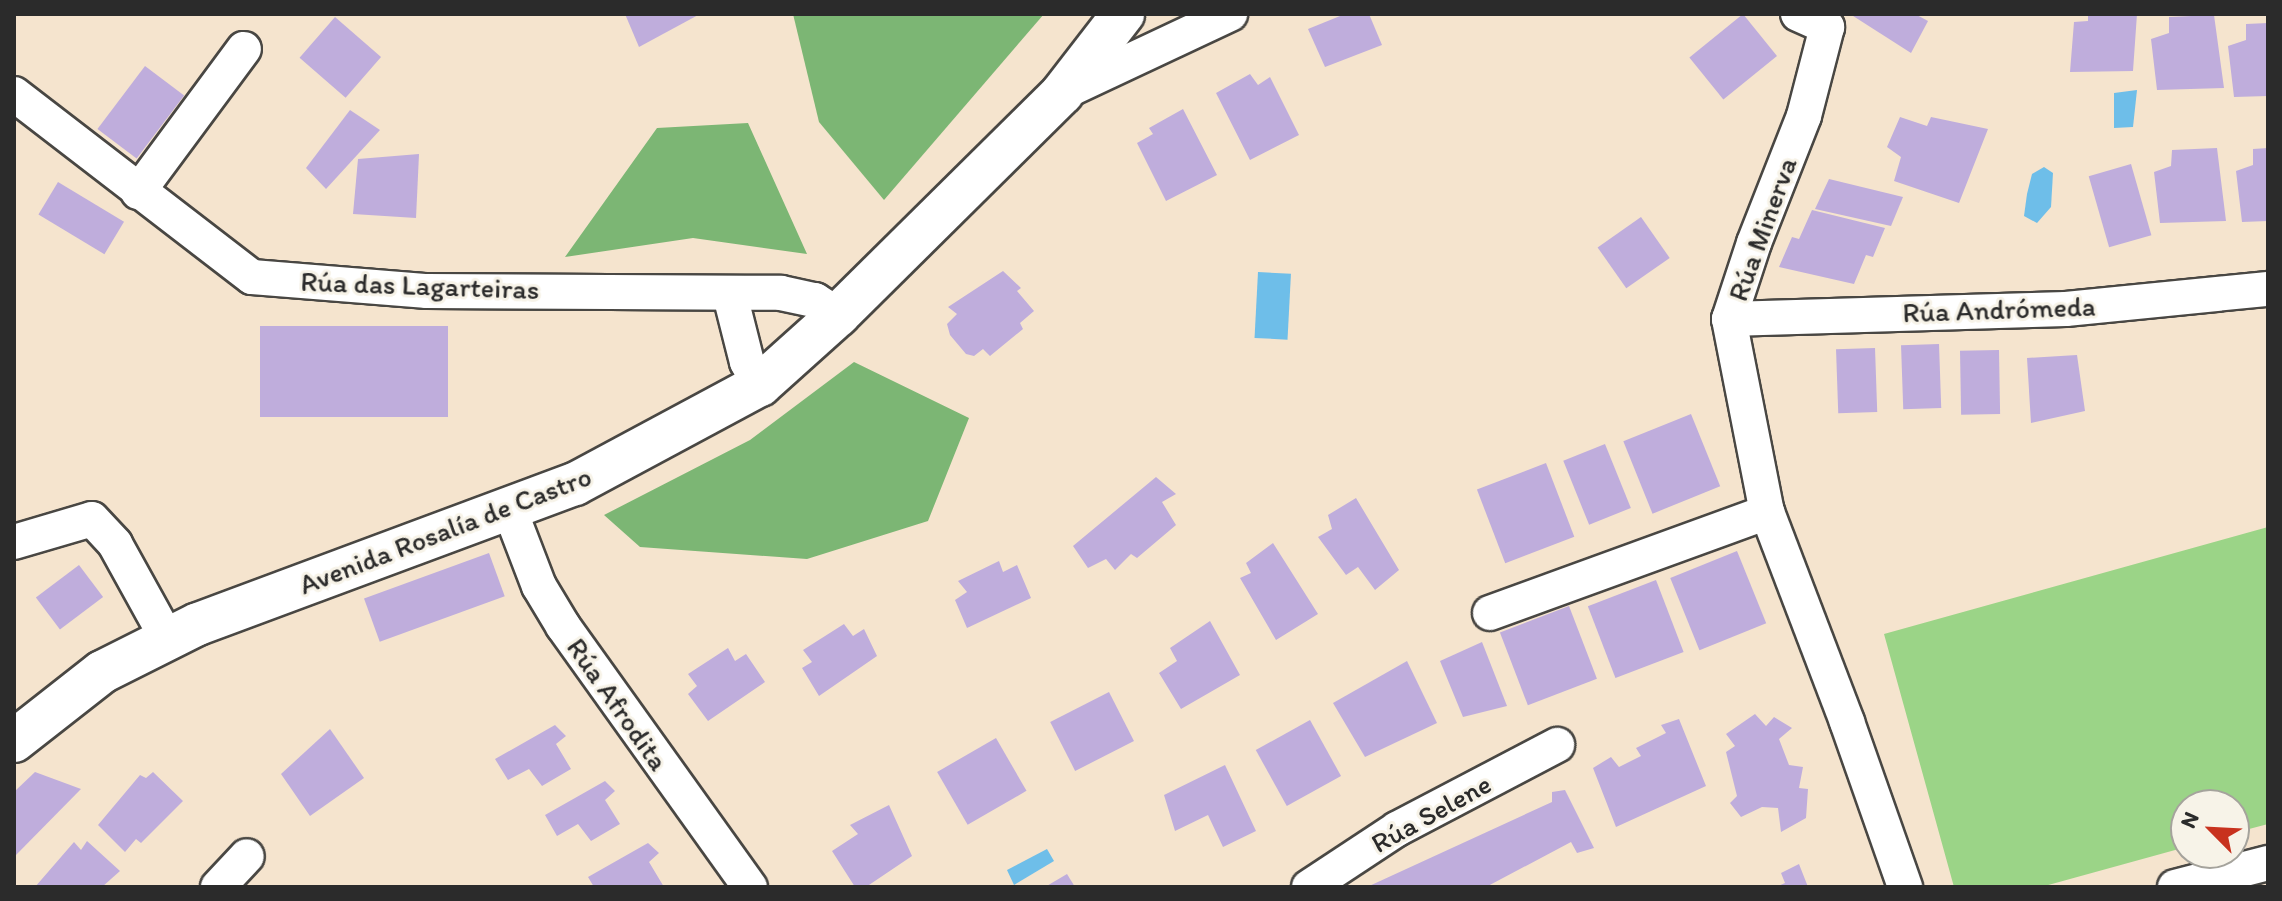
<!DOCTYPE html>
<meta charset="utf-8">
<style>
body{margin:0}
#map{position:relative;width:2282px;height:901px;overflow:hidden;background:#f5e4ce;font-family:Itim,sans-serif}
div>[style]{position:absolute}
.green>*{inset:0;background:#9bd487}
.forest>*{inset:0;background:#7cb674}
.water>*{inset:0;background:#6ebee9;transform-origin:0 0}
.building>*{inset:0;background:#bfaddc;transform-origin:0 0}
.roads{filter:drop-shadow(2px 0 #494743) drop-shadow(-2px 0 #494743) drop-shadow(0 2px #494743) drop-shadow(0 -2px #494743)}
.minor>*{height:34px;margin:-17px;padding:0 17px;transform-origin:17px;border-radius:17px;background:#fff}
.tertiary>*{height:42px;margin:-21px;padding:0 21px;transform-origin:21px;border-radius:21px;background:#fff}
span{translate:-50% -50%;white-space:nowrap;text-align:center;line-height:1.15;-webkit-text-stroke:6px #f7f3e8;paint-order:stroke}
.street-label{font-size:28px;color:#2b2b2b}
.frame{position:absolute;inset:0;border:16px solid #2b2b2b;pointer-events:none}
.north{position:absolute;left:2170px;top:789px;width:80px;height:80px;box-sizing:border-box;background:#f7f3e8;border:2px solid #a5a39c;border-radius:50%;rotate:294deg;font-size:22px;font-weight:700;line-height:32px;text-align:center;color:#2b2b2b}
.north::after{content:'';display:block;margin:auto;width:28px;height:36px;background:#c8321e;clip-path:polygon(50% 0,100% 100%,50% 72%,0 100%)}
</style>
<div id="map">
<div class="green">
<i style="clip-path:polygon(2268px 527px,2268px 824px,2234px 833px,2234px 805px,2186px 805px,2186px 847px,2041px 887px,1954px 887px,1884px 634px)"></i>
</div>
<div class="forest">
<i style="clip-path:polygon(793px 14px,1044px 14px,884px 200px,819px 122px)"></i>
<i style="clip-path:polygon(748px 123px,807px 254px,693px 238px,565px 257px,657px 128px)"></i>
<i style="clip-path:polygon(854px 362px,969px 418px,928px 521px,807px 559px,640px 547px,604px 515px,750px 440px)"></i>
</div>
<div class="water">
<i style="clip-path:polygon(2137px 90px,2133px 127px,2114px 128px,2114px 93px)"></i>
<i style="clip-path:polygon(2044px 167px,2053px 173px,2051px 207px,2037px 223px,2024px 216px,2027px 194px,2032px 174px)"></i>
<i style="left:1258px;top:272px;width:33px;height:66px;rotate:3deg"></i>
<i style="clip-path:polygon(1047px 849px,1054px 861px,1014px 885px,1007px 870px)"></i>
</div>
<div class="building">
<i style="clip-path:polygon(625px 14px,700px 14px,639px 47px)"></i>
<i style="clip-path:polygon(1345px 14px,1369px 14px,1382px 45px,1325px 67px,1308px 29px)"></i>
<i style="left:1743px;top:14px;width:54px;height:69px;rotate:51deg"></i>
<i style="clip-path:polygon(1850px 14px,1915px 14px,1928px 21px,1911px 53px)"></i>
<i style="clip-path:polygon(2088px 14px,2137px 14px,2133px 71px,2070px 72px,2074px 22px,2088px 21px)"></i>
<i style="clip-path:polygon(2214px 15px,2224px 88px,2157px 90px,2151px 39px,2169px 33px,2169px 17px)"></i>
<i style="left:335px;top:17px;width:61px;height:54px;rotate:41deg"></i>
<i style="clip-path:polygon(2268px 23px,2268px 96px,2234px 97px,2228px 46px,2246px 40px,2246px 24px)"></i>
<i style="left:145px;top:66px;width:49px;height:79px;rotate:37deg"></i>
<i style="clip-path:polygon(1250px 74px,1258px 85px,1270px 77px,1299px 135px,1250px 160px,1216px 93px)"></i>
<i style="clip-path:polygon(1183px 109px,1217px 175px,1166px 201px,1137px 143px,1153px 134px,1149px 128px)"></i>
<i style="clip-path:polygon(350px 110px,380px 130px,326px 189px,306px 168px)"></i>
<i style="clip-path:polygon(1900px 117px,1927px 126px,1931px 117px,1988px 129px,1959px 203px,1894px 181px,1901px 157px,1887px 147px)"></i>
<i style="clip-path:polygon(2217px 148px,2226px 221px,2160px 223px,2154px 172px,2171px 166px,2172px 150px)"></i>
<i style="clip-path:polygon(2268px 148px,2268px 221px,2242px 222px,2236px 171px,2253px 165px,2253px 149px)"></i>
<i style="clip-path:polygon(419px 154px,416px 218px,353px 214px,358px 159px)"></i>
<i style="left:2131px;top:164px;width:74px;height:44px;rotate:74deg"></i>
<i style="clip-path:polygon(1829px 179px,1903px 197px,1891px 226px,1815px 209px)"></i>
<i style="left:58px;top:182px;width:77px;height:38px;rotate:31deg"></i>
<i style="clip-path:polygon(1812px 210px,1885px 228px,1873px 257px,1866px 255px,1854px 284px,1779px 267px,1792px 237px,1799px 239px)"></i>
<i style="left:1641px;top:217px;width:50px;height:53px;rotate:55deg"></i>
<i style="clip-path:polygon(1003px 271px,1021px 288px,1017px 291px,1034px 311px,1020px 323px,1023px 329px,990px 356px,983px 349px,974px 356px,966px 354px,950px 335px,947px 324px,957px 314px,948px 307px)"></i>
<i style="left:260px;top:326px;width:188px;height:91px"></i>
<i style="left:1939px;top:344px;width:64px;height:38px;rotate:88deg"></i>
<i style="left:1875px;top:348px;width:64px;height:39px;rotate:88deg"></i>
<i style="left:1999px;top:350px;width:64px;height:39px;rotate:89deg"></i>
<i style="clip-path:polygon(2077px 355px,2085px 411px,2031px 423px,2027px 358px)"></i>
<i style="left:1691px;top:414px;width:78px;height:73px;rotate:68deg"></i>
<i style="left:1605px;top:444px;width:69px;height:45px;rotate:68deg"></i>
<i style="left:1546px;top:463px;width:79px;height:74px;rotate:69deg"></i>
<i style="clip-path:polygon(1156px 477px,1176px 494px,1162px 502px,1176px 525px,1137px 558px,1131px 554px,1115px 570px,1106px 559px,1088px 568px,1073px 546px)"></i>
<i style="clip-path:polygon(1356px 498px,1399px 570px,1375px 590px,1358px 567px,1346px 575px,1318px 537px,1332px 529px,1328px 515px)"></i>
<i style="clip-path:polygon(1273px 543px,1318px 614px,1276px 640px,1240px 578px,1251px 573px,1246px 563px)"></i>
<i style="left:1737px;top:551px;width:78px;height:72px;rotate:68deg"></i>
<i style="left:489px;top:553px;width:46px;height:133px;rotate:70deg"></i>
<i style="clip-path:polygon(999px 561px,1003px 572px,1017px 565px,1031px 598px,967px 628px,955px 600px,967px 592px,958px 581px)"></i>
<i style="left:79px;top:565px;width:40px;height:54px;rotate:53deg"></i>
<i style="left:1656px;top:580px;width:77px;height:73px;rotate:69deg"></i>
<i style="left:1569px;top:606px;width:78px;height:74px;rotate:69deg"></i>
<i style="clip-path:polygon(1210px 621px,1240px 675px,1181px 709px,1159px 673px,1177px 661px,1170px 648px)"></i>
<i style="clip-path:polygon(844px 624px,853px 636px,864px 629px,877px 656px,819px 696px,802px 668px,812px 662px,803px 650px)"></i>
<i style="clip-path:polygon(1482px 642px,1507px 706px,1463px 717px,1440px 661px)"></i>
<i style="clip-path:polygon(728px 648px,735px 661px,746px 654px,765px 682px,708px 721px,688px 694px,697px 686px,688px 674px)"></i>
<i style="clip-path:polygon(1407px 661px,1437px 723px,1365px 757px,1333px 703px)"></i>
<i style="left:1109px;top:692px;width:55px;height:66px;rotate:63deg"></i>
<i style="clip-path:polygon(1755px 714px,1766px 726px,1774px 717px,1792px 728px,1779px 739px,1789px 765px,1803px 767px,1799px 788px,1808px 789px,1806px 818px,1781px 832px,1778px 808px,1762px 807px,1741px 817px,1730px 803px,1737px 796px,1726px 752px,1735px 746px,1726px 734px)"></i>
<i style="clip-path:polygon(1679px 719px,1706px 786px,1616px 827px,1593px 768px,1611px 757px,1619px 767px,1641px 756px,1636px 748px,1666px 733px,1661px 725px)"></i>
<i style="left:1310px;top:720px;width:64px;height:62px;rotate:61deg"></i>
<i style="clip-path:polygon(555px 725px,566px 736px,556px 744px,571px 769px,542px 786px,529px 769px,508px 780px,495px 759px)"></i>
<i style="clip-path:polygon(330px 729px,364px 778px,310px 816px,281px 774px)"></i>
<i style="left:996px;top:738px;width:61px;height:68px;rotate:60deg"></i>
<i style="clip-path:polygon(1225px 765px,1256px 831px,1223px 847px,1208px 815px,1175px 831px,1164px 795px)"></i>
<i style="clip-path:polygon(35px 772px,81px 789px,15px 856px,14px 792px)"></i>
<i style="clip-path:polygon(153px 772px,183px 801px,141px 843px,136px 839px,125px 852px,98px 825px,140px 775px,146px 778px)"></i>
<i style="clip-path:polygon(605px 781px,615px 791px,605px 800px,620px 824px,591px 841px,578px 824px,557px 836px,545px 815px)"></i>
<i style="clip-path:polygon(1565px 790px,1594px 848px,1577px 853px,1571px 842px,1486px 887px,1367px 887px,1552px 802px,1552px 792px)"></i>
<i style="clip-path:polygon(889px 805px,912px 856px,866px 887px,855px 887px,832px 851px,858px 834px,850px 825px)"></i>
<i style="clip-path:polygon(87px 841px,120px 871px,102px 887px,35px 887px,74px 842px,81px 850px)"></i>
<i style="clip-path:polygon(648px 843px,659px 853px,649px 862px,664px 887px,594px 887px,588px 877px)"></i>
<i style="clip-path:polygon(1799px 864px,1808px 887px,1776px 887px,1785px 883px,1781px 873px)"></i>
<i style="clip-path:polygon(1067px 874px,1075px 887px,1045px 887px)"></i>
</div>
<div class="roads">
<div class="minor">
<i style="left:1798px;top:14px;width:32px;rotate:24deg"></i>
<i style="left:1827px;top:27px;width:92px;rotate:104.5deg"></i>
<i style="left:1804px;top:116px;width:136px;rotate:111.5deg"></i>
<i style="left:1754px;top:243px;width:80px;rotate:108.2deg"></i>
<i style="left:1729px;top:319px;width:197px;rotate:78.9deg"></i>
<i style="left:1767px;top:512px;width:225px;rotate:69.1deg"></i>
<i style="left:1847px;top:722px;width:175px;rotate:70.6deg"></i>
<i style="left:1062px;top:93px;width:186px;rotate:-25.2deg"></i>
<i style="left:14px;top:94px;width:300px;rotate:37.6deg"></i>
<i style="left:252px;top:277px;width:176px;rotate:4.6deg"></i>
<i style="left:427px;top:291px;width:354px;rotate:0.3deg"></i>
<i style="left:781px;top:293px;width:35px;rotate:12deg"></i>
<i style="left:815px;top:300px;width:27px;rotate:33deg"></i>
<i style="left:138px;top:192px;width:178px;rotate:-53.5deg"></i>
<i style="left:730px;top:295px;width:69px;rotate:75.8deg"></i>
<i style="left:747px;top:362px;width:26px;rotate:61deg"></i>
<i style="left:1729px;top:319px;width:337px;rotate:-1.7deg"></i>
<i style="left:2066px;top:309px;width:203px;rotate:-5.7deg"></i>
<i style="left:509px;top:508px;width:84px;rotate:69deg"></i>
<i style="left:539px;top:586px;width:47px;rotate:59deg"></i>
<i style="left:563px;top:626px;width:321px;rotate:54.4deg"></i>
<i style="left:14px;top:542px;width:81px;rotate:-16.4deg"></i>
<i style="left:92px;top:519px;width:34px;rotate:47deg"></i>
<i style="left:115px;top:544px;width:112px;rotate:61.1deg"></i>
<i style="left:1490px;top:613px;width:295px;rotate:-20deg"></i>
<i style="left:218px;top:887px;width:42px;rotate:-46.9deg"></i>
<i style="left:1309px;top:887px;width:105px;rotate:-33.4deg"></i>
<i style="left:1397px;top:829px;width:181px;rotate:-27.7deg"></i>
<i style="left:2175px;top:887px;width:96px;rotate:-14.5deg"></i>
</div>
<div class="tertiary">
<i style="left:14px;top:741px;width:112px;rotate:-38.1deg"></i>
<i style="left:102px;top:672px;width:107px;rotate:-26.6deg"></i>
<i style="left:198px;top:624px;width:402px;rotate:-20.4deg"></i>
<i style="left:575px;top:484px;width:210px;rotate:-28.2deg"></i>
<i style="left:760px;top:385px;width:105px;rotate:-41.9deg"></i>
<i style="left:838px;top:315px;width:315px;rotate:-44.7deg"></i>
<i style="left:1062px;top:93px;width:100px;rotate:-52.3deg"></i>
</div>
</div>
<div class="street-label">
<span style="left:1762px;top:229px;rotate:-70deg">Rúa Minerva</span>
<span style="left:420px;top:285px;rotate:2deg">Rúa das Lagarteiras</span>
<span style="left:1999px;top:309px;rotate:-2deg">Rúa Andrómeda</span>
<span style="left:445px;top:530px;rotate:-21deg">Avenida Rosalía de Castro</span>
<span style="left:618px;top:704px;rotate:55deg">Rúa Afrodita</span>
<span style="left:1431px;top:813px;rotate:-29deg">Rúa Selene</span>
</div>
<div class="frame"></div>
<div class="north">N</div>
</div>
